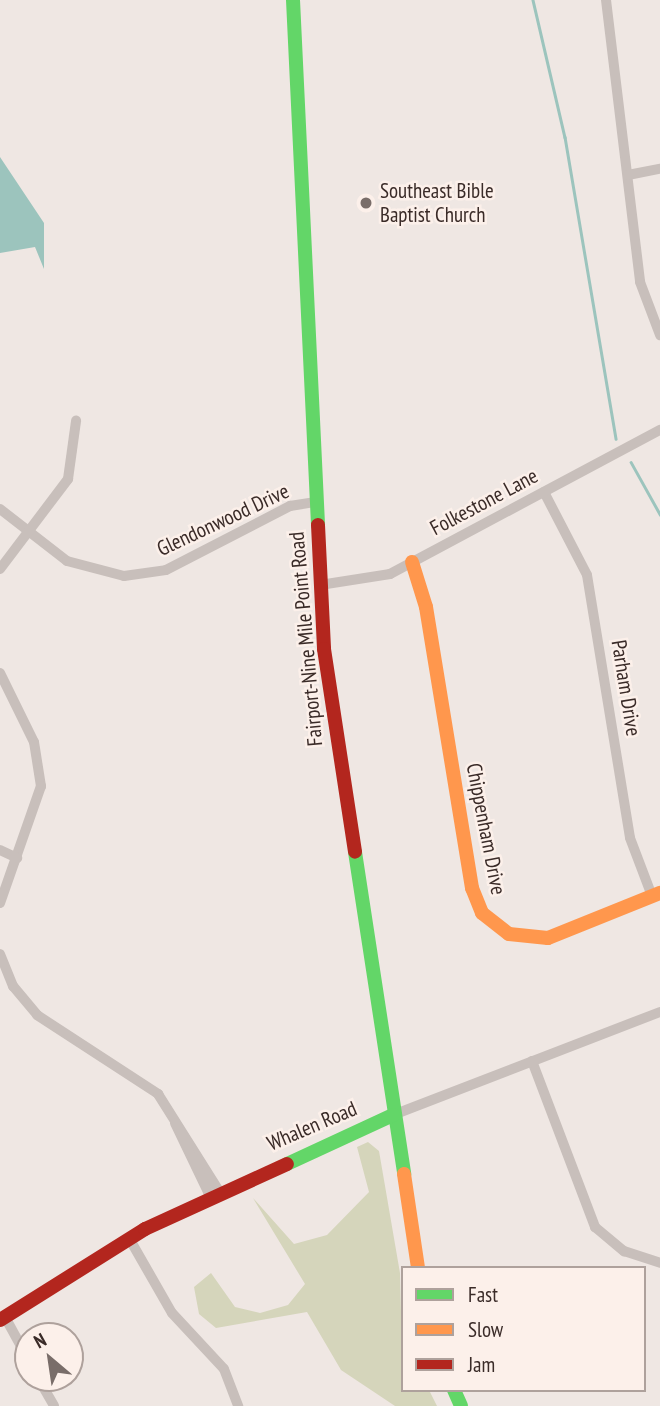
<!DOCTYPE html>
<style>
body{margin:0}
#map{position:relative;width:660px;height:1406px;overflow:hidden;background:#efe7e3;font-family:"PT Sans Narrow",sans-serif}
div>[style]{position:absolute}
.green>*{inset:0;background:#d5d5bb}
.water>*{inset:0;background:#9cc4bd}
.stream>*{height:2.5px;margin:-1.25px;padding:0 1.25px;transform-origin:1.25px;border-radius:1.25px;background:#9cc4bd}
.street>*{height:10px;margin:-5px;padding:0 5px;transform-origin:5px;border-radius:5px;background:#c8bfbb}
.fast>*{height:14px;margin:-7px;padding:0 7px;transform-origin:7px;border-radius:7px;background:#63d668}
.slow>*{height:14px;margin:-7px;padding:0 7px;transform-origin:7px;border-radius:7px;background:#ff974d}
.jam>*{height:14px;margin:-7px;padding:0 7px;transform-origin:7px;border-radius:7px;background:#b3261e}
.dots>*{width:19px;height:19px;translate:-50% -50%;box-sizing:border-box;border:4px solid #fcf0ea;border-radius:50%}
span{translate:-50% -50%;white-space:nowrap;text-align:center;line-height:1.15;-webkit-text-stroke:5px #fcf0ea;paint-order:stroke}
.poi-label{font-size:21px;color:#3a2b28}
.left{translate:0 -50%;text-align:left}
.street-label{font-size:21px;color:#3a2b28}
.legend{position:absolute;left:401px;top:1266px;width:245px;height:126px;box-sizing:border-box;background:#fcf0ea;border:2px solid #aea19c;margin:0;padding:9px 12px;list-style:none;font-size:21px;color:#3a2b28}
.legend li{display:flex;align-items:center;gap:14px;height:35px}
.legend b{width:35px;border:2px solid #aea19c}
.north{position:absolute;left:14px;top:1322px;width:70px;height:70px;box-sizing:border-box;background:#fcf0ea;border:2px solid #aea19c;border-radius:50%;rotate:331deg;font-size:19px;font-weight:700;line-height:28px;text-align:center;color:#3a2b28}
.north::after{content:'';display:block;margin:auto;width:24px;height:32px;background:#796d69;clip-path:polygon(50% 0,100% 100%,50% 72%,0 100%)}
</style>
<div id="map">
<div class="green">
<i style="clip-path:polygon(368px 1142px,379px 1151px,400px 1273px,403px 1390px,429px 1390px,437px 1406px,395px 1406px,341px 1370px,307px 1312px,216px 1328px,199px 1314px,194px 1287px,211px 1273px,235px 1307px,260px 1313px,288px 1305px,305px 1284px,253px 1198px,294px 1244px,327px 1235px,369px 1192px,357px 1147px)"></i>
</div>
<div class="water">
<i style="clip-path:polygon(0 157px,44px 223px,44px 269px,35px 247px,0 253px)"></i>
</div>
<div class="stream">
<i style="left:533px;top:0;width:141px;rotate:76.9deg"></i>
<i style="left:565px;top:137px;width:306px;rotate:80.4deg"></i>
<i style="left:631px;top:462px;width:60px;rotate:60.9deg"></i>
</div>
<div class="street">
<i style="left:606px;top:0;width:284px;rotate:83.1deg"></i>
<i style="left:640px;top:282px;width:57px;rotate:69.3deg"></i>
<i style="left:628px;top:175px;width:33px;rotate:-11deg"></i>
<i style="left:544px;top:492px;width:93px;rotate:62.6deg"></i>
<i style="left:587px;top:575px;width:266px;rotate:80.7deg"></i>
<i style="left:630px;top:838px;width:62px;rotate:69.2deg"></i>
<i style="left:0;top:509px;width:85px;rotate:37.8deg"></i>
<i style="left:67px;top:561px;width:59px;rotate:14.7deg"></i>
<i style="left:124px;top:576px;width:42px;rotate:-8.1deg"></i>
<i style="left:166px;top:570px;width:140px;rotate:-27.3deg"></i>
<i style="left:290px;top:506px;width:26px;rotate:-9deg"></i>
<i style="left:0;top:569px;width:113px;rotate:-52.9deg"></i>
<i style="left:68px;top:479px;width:59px;rotate:-82.1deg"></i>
<i style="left:320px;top:585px;width:71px;rotate:-8.9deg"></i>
<i style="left:390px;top:574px;width:306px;rotate:-28.1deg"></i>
<i style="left:0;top:673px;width:77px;rotate:63.8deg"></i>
<i style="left:34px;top:742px;width:45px;rotate:81deg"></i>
<i style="left:41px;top:786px;width:124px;rotate:109.3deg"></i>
<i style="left:0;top:850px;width:19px;rotate:25deg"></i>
<i style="left:0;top:954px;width:35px;rotate:68deg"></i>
<i style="left:13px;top:986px;width:38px;rotate:50deg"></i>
<i style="left:37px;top:1015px;width:145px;rotate:33.1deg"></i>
<i style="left:158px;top:1094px;width:115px;rotate:57.8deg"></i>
<i style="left:532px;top:1061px;width:178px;rotate:69.2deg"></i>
<i style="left:595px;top:1227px;width:38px;rotate:40deg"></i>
<i style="left:624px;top:1251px;width:38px;rotate:18deg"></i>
<i style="left:393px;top:1115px;width:286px;rotate:-21.1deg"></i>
<i style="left:175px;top:1123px;width:81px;rotate:64.4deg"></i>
<i style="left:129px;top:1238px;width:86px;rotate:60.2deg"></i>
<i style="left:172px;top:1313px;width:76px;rotate:47.1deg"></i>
<i style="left:224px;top:1369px;width:40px;rotate:69deg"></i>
<i style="left:5px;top:1317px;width:48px;rotate:61.3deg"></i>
<i style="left:38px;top:1378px;width:32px;rotate:60deg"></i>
</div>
<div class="fast">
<i style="left:293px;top:0;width:526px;rotate:87.27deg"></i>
<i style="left:355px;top:852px;width:326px;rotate:81.3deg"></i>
<i style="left:287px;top:1164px;width:117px;rotate:-24.8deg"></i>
<i style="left:454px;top:1390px;width:17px;rotate:66deg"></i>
</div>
<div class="slow">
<i style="left:412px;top:562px;width:47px;rotate:72.7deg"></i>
<i style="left:426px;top:607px;width:285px;rotate:80.7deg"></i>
<i style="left:472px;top:888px;width:27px;rotate:68deg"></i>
<i style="left:482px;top:913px;width:34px;rotate:38deg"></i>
<i style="left:509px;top:934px;width:39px;rotate:6deg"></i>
<i style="left:548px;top:938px;width:121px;rotate:-21.9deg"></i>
<i style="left:404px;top:1174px;width:95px;rotate:81.5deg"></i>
</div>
<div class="jam">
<i style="left:318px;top:525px;width:124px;rotate:87.2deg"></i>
<i style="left:324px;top:649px;width:205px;rotate:81.3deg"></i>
<i style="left:0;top:1320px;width:171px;rotate:-32.1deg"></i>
<i style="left:145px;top:1229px;width:156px;rotate:-24.6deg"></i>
</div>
<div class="dots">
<i style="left:366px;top:203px;background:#796d69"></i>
</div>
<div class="poi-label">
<span class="left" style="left:380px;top:203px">Southeast Bible<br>Baptist Church</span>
</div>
<div class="street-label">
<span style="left:484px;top:502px;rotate:-28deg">Folkestone Lane</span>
<span style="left:223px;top:520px;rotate:-25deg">Glendonwood Drive</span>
<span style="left:306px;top:639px;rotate:-95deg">Fairport-Nine Mile Point Road</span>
<span style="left:626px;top:688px;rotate:81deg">Parham Drive</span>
<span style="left:486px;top:829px;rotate:79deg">Chippenham Drive</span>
<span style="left:312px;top:1126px;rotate:-23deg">Whalen Road</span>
</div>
<ul class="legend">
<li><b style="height:9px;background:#63d668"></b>Fast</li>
<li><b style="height:9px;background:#ff974d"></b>Slow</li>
<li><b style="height:9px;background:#b3261e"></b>Jam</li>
</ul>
<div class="north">N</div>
</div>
